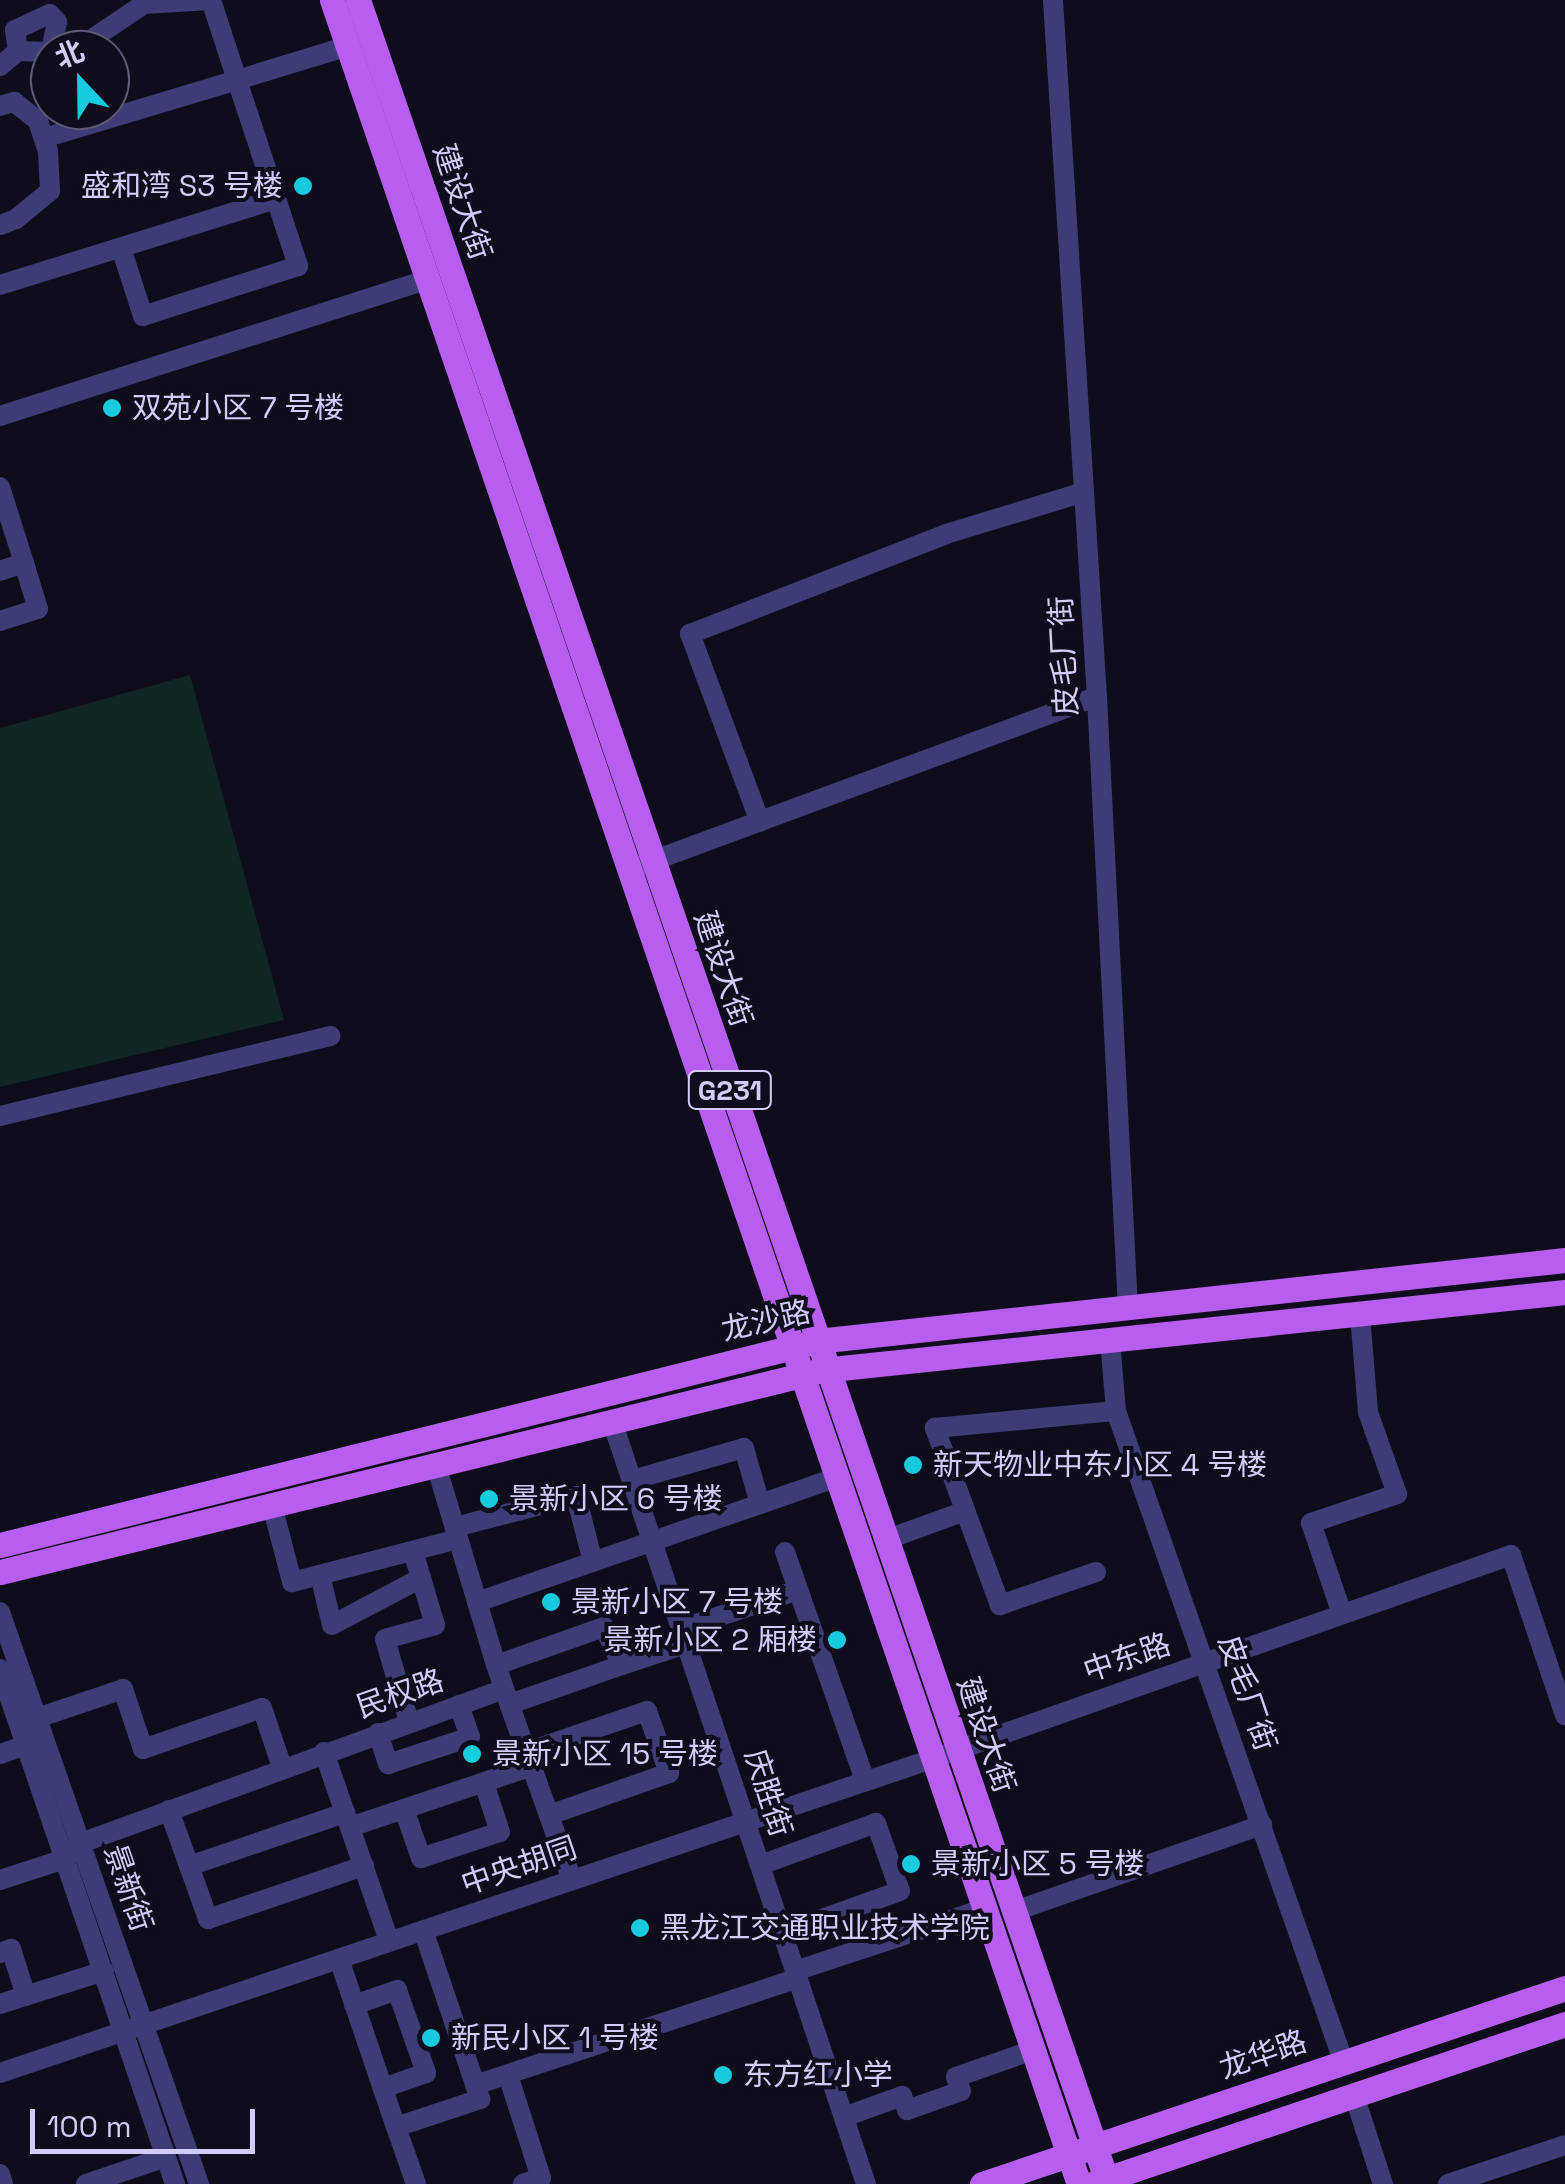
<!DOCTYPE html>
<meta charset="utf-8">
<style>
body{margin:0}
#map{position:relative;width:1565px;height:2184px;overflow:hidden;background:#0f0d1b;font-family:"Space Grotesk","Noto Sans SC",sans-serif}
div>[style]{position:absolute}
.green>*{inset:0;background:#112524}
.minor>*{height:20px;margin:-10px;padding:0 10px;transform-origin:10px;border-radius:10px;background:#3e3c76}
.major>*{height:25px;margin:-12.5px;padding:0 12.5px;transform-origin:12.5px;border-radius:12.5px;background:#b75ef0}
.dots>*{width:28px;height:28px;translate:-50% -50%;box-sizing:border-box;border:5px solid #0f0d1b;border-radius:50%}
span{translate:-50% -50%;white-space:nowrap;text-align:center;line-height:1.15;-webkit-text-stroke:8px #0f0d1b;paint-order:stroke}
.shield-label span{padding:2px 8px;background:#0f0d1b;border:2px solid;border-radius:8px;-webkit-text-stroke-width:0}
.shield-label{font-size:28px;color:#d1ccfa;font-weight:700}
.poi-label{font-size:30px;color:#d1ccfa}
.right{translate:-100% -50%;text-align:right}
.left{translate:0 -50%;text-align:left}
.street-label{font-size:30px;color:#d1ccfa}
.north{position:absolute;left:30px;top:30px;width:100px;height:100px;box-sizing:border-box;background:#0f0d1b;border:2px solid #5d5974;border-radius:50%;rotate:338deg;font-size:28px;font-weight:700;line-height:40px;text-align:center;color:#d1ccfa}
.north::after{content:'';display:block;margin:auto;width:35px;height:45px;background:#15cbdd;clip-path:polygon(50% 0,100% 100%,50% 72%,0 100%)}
.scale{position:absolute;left:30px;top:2109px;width:225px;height:45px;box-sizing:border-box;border:5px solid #d1ccfa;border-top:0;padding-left:12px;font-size:30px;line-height:35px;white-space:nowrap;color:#d1ccfa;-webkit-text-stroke:8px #0f0d1b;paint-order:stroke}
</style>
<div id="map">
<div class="green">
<i style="clip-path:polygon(190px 675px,284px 1020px,0 1087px,0 728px)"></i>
</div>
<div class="minor">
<i style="left:144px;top:0;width:4px;rotate:90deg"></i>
<i style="left:144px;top:4px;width:65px;rotate:-3.5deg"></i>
<i style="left:211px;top:0;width:84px;rotate:72deg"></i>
<i style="left:237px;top:80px;width:116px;rotate:-17deg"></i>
<i style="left:1053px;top:0;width:698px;rotate:86.39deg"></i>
<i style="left:1097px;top:697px;width:613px;rotate:87.1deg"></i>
<i style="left:15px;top:30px;width:38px;rotate:-25deg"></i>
<i style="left:50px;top:14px;width:11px;rotate:49deg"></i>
<i style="left:57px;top:22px;width:29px;rotate:102deg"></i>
<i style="left:15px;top:30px;width:21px;rotate:82deg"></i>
<i style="left:18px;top:51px;width:32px;rotate:2deg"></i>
<i style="left:59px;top:50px;width:28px;rotate:-15deg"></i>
<i style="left:86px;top:43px;width:70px;rotate:-33.9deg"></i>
<i style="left:0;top:66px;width:23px;rotate:-40deg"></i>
<i style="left:0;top:106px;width:15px;rotate:-16deg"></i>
<i style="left:14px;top:102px;width:31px;rotate:38deg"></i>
<i style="left:38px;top:121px;width:32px;rotate:72deg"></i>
<i style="left:48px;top:151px;width:40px;rotate:87.1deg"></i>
<i style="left:50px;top:191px;width:44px;rotate:140.5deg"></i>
<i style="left:16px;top:219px;width:17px;rotate:159deg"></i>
<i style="left:44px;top:138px;width:202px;rotate:-16.7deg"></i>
<i style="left:237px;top:80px;width:196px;rotate:71.8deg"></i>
<i style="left:298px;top:266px;width:163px;rotate:162.1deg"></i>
<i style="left:143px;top:316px;width:71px;rotate:-107.9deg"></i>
<i style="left:0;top:285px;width:289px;rotate:-17.3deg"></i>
<i style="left:0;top:416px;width:448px;rotate:-17.7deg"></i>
<i style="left:0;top:487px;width:80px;rotate:72.5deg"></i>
<i style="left:24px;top:563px;width:25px;rotate:162deg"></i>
<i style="left:0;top:621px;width:40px;rotate:-18deg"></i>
<i style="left:38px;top:609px;width:48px;rotate:-106.9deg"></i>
<i style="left:760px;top:822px;width:201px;rotate:-110.4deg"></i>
<i style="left:690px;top:634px;width:275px;rotate:-21.3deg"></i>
<i style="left:946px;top:534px;width:144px;rotate:-16.9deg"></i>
<i style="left:639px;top:866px;width:488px;rotate:-20.3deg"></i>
<i style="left:0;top:1116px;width:340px;rotate:-13.6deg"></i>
<i style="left:1110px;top:1340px;width:71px;rotate:85.2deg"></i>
<i style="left:1116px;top:1411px;width:691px;rotate:70.73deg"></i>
<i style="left:612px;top:1421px;width:804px;rotate:71.59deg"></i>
<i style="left:436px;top:1465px;width:209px;rotate:73.3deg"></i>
<i style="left:632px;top:1480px;width:116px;rotate:-15.9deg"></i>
<i style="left:744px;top:1448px;width:58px;rotate:74.1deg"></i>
<i style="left:272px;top:1505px;width:80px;rotate:75.4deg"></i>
<i style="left:292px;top:1582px;width:171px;rotate:-14.5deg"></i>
<i style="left:455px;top:1527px;width:125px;rotate:-14.4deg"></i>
<i style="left:576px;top:1496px;width:68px;rotate:75.6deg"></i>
<i style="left:885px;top:1540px;width:85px;rotate:-19.9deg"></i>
<i style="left:785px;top:1552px;width:243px;rotate:70.7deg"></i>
<i style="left:1096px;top:1572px;width:102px;rotate:161deg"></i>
<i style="left:1000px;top:1605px;width:189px;rotate:-110.2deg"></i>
<i style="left:935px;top:1428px;width:182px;rotate:-5.4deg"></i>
<i style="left:320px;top:1575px;width:51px;rotate:76.5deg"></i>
<i style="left:332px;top:1625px;width:101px;rotate:-27.8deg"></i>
<i style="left:477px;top:1602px;width:380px;rotate:-19.1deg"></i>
<i style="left:0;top:1612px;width:606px;rotate:70.82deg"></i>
<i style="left:1342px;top:1614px;width:96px;rotate:-108.8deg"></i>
<i style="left:1311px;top:1523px;width:91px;rotate:-18.6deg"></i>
<i style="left:1397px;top:1494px;width:87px;rotate:-109.5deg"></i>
<i style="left:1368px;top:1412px;width:98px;rotate:-94.7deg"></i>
<i style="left:681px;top:1629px;width:123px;rotate:-18.4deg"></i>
<i style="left:0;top:1669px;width:544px;rotate:71.23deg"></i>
<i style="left:504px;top:1689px;width:203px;rotate:70.4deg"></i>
<i style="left:510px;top:1704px;width:119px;rotate:-19.2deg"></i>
<i style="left:37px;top:1718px;width:91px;rotate:-18.6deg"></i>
<i style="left:123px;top:1689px;width:63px;rotate:71.6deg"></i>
<i style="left:143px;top:1749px;width:126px;rotate:-19deg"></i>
<i style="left:262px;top:1708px;width:62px;rotate:71.3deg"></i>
<i style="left:409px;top:1722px;width:86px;rotate:-106.1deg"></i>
<i style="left:385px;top:1639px;width:52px;rotate:-15.6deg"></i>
<i style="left:435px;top:1625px;width:77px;rotate:-106.6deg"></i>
<i style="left:378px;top:1733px;width:33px;rotate:72deg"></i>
<i style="left:388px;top:1764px;width:86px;rotate:-18.2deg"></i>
<i style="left:470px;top:1737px;width:34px;rotate:-109deg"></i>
<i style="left:324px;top:1752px;width:200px;rotate:71deg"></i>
<i style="left:527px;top:1752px;width:127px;rotate:-18.9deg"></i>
<i style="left:647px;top:1711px;width:66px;rotate:70.5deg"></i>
<i style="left:669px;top:1773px;width:127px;rotate:160.7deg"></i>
<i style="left:0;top:1754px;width:28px;rotate:-19deg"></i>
<i style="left:404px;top:1809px;width:52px;rotate:70.9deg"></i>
<i style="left:421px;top:1858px;width:83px;rotate:-18.2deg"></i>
<i style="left:500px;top:1832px;width:52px;rotate:-108.1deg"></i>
<i style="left:169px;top:1810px;width:116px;rotate:70.3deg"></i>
<i style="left:208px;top:1919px;width:165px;rotate:-18.8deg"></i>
<i style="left:350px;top:1827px;width:192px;rotate:-18.5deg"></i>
<i style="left:760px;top:1865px;width:123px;rotate:-19.9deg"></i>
<i style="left:876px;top:1823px;width:72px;rotate:70.6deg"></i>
<i style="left:900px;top:1891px;width:124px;rotate:160.3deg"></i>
<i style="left:189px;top:1866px;width:165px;rotate:-18.8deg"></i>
<i style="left:0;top:1880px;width:68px;rotate:-17.9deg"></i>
<i style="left:65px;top:1859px;width:23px;rotate:-45deg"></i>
<i style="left:81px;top:1843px;width:450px;rotate:-20deg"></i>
<i style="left:504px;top:1689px;width:25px;rotate:-108deg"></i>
<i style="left:496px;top:1665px;width:114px;rotate:-19.4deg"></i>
<i style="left:604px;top:1627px;width:42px;rotate:64.7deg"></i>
<i style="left:622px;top:1665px;width:67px;rotate:-18.2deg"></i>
<i style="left:1012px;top:1912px;width:265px;rotate:-19.2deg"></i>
<i style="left:0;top:1953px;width:12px;rotate:-20deg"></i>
<i style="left:11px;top:1949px;width:49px;rotate:72.3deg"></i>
<i style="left:339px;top:1959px;width:177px;rotate:71.3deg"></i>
<i style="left:396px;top:2127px;width:89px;rotate:-18.4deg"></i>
<i style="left:480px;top:2099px;width:178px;rotate:-108.6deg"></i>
<i style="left:795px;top:1971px;width:199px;rotate:-18.2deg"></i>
<i style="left:0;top:2004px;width:109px;rotate:-17.6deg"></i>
<i style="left:354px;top:2005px;width:46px;rotate:-19.2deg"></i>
<i style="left:397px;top:1990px;width:88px;rotate:70.7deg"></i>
<i style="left:426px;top:2073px;width:46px;rotate:160.8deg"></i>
<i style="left:0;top:2073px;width:983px;rotate:-18.62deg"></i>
<i style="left:932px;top:1759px;width:614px;rotate:-19.41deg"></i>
<i style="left:1511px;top:1555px;width:169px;rotate:71.4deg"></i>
<i style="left:508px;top:2075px;width:108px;rotate:72.2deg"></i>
<i style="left:541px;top:2178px;width:19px;rotate:162deg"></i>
<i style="left:475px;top:2085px;width:340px;rotate:-18.3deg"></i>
<i style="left:1354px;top:2095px;width:94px;rotate:72deg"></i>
<i style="left:844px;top:2117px;width:62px;rotate:-19.9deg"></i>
<i style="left:902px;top:2096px;width:15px;rotate:70deg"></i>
<i style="left:907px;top:2110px;width:57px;rotate:-19.4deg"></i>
<i style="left:961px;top:2091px;width:15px;rotate:-110deg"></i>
<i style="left:956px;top:2077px;width:82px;rotate:-19.3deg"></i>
<i style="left:396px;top:2127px;width:60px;rotate:70.7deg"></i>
<i style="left:0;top:2174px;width:10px;rotate:73deg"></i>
<i style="left:86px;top:2184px;width:84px;rotate:-18.6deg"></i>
<i style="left:1448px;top:2184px;width:123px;rotate:-18.4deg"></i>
</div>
<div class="major">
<i style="left:332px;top:0;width:2308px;rotate:71.12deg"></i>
<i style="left:358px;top:0;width:2309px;rotate:71.05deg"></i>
<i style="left:0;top:1545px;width:842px;rotate:-14.02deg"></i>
<i style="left:817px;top:1341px;width:752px;rotate:-6.18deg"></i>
<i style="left:0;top:1572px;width:846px;rotate:-13.81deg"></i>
<i style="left:822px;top:1370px;width:747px;rotate:-5.99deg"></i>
<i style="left:982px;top:2184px;width:615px;rotate:-18.58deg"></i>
<i style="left:1091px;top:2184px;width:500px;rotate:-18.65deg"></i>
</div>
<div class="dots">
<i style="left:303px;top:186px;background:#15cbdd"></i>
<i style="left:112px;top:408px;background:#15cbdd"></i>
<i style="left:913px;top:1465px;background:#15cbdd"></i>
<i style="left:489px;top:1499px;background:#15cbdd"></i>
<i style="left:551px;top:1602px;background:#15cbdd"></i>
<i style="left:837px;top:1640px;background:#15cbdd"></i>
<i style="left:472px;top:1754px;background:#15cbdd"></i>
<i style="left:911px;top:1864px;background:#15cbdd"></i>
<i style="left:640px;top:1928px;background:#15cbdd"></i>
<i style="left:431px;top:2038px;background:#15cbdd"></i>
<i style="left:723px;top:2075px;background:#15cbdd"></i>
</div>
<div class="shield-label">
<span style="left:730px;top:1090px">G231</span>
</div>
<div class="poi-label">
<span class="right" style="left:283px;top:186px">盛和湾 S3 号楼</span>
<span class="left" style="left:132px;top:408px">双苑小区 7 号楼</span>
<span class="left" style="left:933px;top:1465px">新天物业中东小区 4 号楼</span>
<span class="left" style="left:509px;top:1499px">景新小区 6 号楼</span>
<span class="left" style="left:571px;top:1602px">景新小区 7 号楼</span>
<span class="right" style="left:817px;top:1640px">景新小区 2 厢楼</span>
<span class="left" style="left:492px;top:1754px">景新小区 15 号楼</span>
<span class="left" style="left:931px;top:1864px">景新小区 5 号楼</span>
<span class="left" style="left:660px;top:1928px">黑龙江交通职业技术学院</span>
<span class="left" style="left:451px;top:2038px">新民小区 1 号楼</span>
<span class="left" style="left:743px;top:2075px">东方红小学</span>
</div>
<div class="street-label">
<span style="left:462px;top:202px;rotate:71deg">建设大街</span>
<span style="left:1064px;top:656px;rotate:-93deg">皮毛厂街</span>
<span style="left:723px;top:969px;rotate:71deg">建设大街</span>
<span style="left:766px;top:1321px;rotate:-13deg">龙沙路</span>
<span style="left:1127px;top:1658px;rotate:-19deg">中东路</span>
<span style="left:1247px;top:1693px;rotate:71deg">皮毛厂街</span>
<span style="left:400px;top:1694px;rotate:-19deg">民权路</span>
<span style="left:986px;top:1735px;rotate:71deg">建设大街</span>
<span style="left:768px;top:1793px;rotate:72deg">庆胜街</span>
<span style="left:519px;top:1866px;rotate:-19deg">中央胡同</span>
<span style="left:128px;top:1888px;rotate:71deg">景新街</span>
<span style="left:1263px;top:2055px;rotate:-19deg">龙华路</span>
</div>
<div class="north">北</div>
<div class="scale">100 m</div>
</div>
